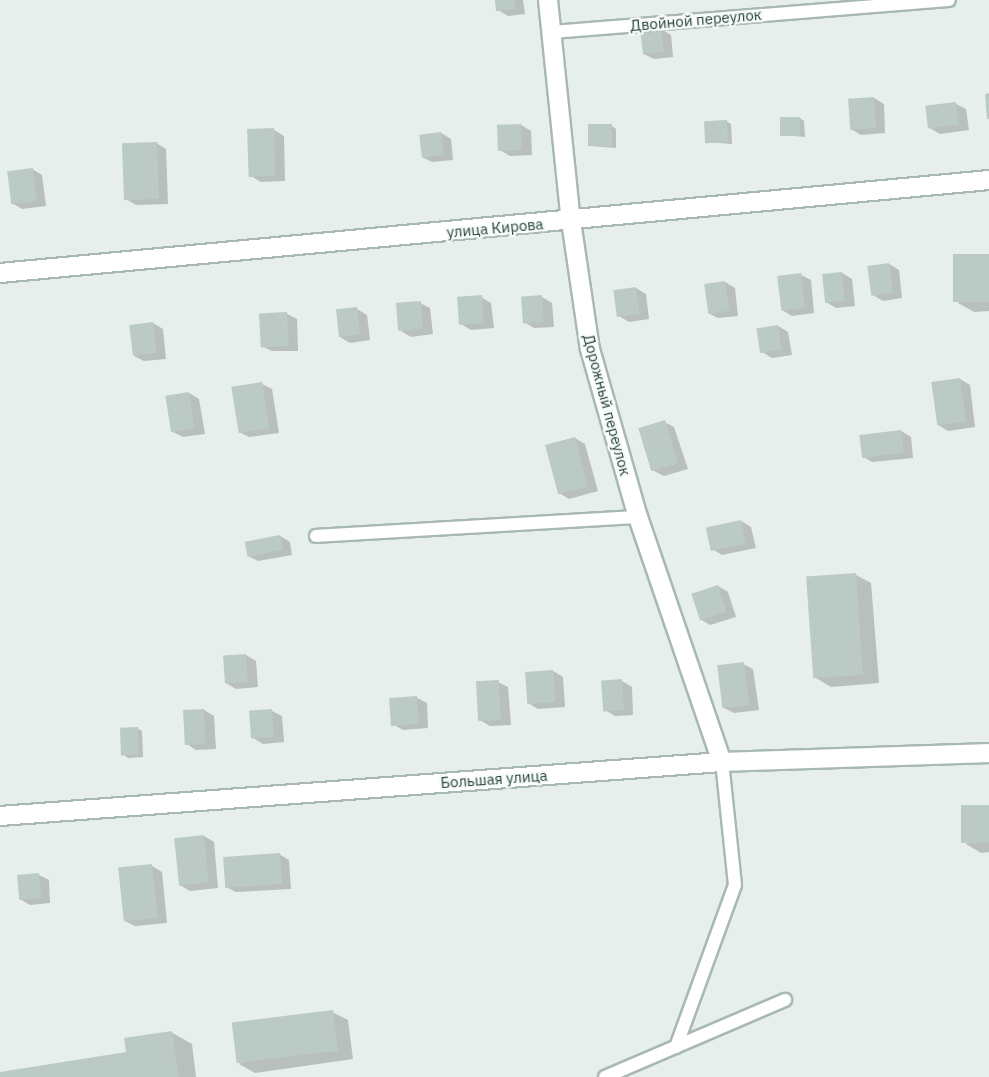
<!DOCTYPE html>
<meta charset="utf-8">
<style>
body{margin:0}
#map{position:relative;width:989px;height:1077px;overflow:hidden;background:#e6efeb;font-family:"IBM Plex Sans",sans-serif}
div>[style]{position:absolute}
.shadow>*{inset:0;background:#0003}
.building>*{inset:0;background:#bbcac4;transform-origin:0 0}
.roads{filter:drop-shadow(2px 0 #a8b8b2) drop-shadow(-2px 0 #a8b8b2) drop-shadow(0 2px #a8b8b2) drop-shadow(0 -2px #a8b8b2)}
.service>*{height:12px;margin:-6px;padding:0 6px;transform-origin:6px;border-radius:6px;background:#fff}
.minor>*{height:18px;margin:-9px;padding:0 9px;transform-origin:9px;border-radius:9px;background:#fff}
span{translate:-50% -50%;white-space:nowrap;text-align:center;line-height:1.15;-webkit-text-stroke:4.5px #f7fbf9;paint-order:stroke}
.street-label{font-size:15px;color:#24423a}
</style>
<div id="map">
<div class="shadow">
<i style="clip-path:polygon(497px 0,523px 0,525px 14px,508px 16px,498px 10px)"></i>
<i style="clip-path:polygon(661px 29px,671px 35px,673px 57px,654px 59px,644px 54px)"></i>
<i style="clip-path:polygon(874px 98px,884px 104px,885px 133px,861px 135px,851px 129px)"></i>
<i style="clip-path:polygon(956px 104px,966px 109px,969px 130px,940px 134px,930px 128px)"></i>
<i style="clip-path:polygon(800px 118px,804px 121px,805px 137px,782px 135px)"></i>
<i style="clip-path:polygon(726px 121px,731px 124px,732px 144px,707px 142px)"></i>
<i style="clip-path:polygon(521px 125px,531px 131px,532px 155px,510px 156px,500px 150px)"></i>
<i style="clip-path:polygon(612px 126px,616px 129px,616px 148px,590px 146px)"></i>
<i style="clip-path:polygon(274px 130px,284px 136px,285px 181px,261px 182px,251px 176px)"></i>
<i style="clip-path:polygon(441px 133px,451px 139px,453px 160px,432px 162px,422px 157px)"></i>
<i style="clip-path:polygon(156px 143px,166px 149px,168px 204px,136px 205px,126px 199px)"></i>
<i style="clip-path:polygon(32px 169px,42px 175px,46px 206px,22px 209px,12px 203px)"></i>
<i style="clip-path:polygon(989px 256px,989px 311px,974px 312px,958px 303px)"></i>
<i style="clip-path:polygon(889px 264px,899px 270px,902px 298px,883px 301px,873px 295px)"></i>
<i style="clip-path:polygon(842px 273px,852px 279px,855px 306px,836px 308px,826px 302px)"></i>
<i style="clip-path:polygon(801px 275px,811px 280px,814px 313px,792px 316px,782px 310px)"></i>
<i style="clip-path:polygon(725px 282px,735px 288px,738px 316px,718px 318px,708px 313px)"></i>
<i style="clip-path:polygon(636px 288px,646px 294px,649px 319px,629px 322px,619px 316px)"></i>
<i style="clip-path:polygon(481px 297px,491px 303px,494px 328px,471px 330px,461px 324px)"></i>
<i style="clip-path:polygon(542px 297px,552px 303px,554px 327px,534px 328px,524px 322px)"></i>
<i style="clip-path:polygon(420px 303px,430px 308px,433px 334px,411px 337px,401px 331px)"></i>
<i style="clip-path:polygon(357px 309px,367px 315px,370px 340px,350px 343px,340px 337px)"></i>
<i style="clip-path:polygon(287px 314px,297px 319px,298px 351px,272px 351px,262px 346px)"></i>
<i style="clip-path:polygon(153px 323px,163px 329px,166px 359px,144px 361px,134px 356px)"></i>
<i style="clip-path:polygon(778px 326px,788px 332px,792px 355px,772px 358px,762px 352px)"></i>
<i style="clip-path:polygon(960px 379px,970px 385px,975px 427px,948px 431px,938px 425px)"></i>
<i style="clip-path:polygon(262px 384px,272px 389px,279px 433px,249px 437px,239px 432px)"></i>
<i style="clip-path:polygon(189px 393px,199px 399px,205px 434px,183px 437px,173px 432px)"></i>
<i style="clip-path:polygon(664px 422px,674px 427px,688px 469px,664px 476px,654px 471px)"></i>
<i style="clip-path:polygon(901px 431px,911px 437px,913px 458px,872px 462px,862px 456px)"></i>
<i style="clip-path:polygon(575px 438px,585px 444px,598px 491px,569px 499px,559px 493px)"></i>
<i style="clip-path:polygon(741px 521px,751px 527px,756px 548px,722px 555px,712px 549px)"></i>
<i style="clip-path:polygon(280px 536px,290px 542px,292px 555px,258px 561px,248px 556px)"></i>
<i style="clip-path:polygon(856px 575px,871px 583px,879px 683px,831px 687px,816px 678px)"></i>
<i style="clip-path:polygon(718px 586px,728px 592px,736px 617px,710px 625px,700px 619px)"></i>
<i style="clip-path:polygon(246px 655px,256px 661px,258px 687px,236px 689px,226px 683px)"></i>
<i style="clip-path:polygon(743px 664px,753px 669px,759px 710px,734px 713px,724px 708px)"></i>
<i style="clip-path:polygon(553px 671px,563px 677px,565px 707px,538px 709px,528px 703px)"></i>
<i style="clip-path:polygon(622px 681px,632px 687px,633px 715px,615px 716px,605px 710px)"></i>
<i style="clip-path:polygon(498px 682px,508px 687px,511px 725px,490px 726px,480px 720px)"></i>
<i style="clip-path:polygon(417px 698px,427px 703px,428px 728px,403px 730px,393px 724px)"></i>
<i style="clip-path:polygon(204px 710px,214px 716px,216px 749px,196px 750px,187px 744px)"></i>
<i style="clip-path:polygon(272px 711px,282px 716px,284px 742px,263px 744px,253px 738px)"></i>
<i style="clip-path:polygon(137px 728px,142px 731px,143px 757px,128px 758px,124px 755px)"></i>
<i style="clip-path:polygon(989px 806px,989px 852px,981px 853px,966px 844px)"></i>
<i style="clip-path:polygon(204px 836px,214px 842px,218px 888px,190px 891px,180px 885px)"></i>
<i style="clip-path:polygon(279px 854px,289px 860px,291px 889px,236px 892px,226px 887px)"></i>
<i style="clip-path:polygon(152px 866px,162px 872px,167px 923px,135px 926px,125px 921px)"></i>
<i style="clip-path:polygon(39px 875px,49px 880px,50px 903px,30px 905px,20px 899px)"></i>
<i style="clip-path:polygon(332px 1012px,348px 1020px,353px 1059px,255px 1073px,239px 1064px)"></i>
<i style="clip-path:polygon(171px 1032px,192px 1044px,196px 1077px,0 1077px,0 1073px,128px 1054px)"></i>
</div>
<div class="building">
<i style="clip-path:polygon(495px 0,514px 0,516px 9px,496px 11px)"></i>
<i style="left:661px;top:28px;width:24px;height:21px;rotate:83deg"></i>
<i style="clip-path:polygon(989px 93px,989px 119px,987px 119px,985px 94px)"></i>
<i style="left:874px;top:97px;width:31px;height:26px;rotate:86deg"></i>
<i style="left:956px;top:102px;width:23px;height:31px;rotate:83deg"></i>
<i style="left:780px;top:117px;width:20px;height:19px"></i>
<i style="left:727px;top:120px;width:22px;height:23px;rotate:87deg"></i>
<i style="left:521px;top:124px;width:26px;height:24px;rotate:88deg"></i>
<i style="left:612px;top:124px;width:22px;height:24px;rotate:90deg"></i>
<i style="left:274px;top:128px;width:48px;height:27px;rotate:88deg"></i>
<i style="left:441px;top:132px;width:23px;height:22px;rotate:83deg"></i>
<i style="left:157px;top:142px;width:57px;height:35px;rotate:88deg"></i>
<i style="left:33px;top:168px;width:33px;height:26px;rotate:83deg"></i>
<i style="left:989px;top:254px;width:48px;height:36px;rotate:90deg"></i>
<i style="left:889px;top:263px;width:30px;height:22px;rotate:82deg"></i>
<i style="left:842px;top:272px;width:29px;height:20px;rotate:84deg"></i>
<i style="left:801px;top:273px;width:35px;height:24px;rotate:83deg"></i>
<i style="left:725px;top:281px;width:30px;height:21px;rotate:82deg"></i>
<i style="left:636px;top:287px;width:27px;height:23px;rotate:82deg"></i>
<i style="left:482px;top:295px;width:28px;height:25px;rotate:86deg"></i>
<i style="left:542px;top:295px;width:27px;height:21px;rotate:86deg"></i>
<i style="left:421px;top:301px;width:28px;height:25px;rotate:86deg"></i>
<i style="left:357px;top:307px;width:28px;height:21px;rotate:84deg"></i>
<i style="left:287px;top:312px;width:34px;height:28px;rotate:87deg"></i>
<i style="left:153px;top:322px;width:31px;height:24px;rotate:83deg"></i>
<i style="left:778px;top:325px;width:25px;height:22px;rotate:81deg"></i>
<i style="left:960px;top:378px;width:44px;height:29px;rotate:82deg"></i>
<i style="left:262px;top:382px;width:47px;height:31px;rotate:81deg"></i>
<i style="left:189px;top:392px;width:37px;height:24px;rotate:81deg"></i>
<i style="left:665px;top:420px;width:45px;height:28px;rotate:73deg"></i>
<i style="left:901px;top:430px;width:23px;height:42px;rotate:83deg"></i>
<i style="left:575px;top:437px;width:51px;height:31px;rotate:75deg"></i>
<i style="left:741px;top:520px;width:24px;height:36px;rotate:78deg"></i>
<i style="left:280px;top:535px;width:15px;height:36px;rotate:79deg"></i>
<i style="left:856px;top:573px;width:102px;height:50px;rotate:86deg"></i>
<i style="left:718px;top:585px;width:28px;height:28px;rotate:72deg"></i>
<i style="left:246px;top:654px;width:28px;height:23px;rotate:86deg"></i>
<i style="left:744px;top:662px;width:43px;height:27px;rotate:83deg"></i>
<i style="left:553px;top:670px;width:32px;height:28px;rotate:86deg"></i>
<i style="left:622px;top:679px;width:31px;height:21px;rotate:86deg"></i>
<i style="left:499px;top:680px;width:40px;height:23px;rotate:87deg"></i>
<i style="left:417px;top:696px;width:28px;height:28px;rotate:86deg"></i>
<i style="left:204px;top:709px;width:35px;height:21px;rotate:87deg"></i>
<i style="left:272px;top:709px;width:28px;height:23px;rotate:86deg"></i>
<i style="left:138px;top:727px;width:28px;height:18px;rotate:88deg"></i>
<i style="left:989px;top:805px;width:38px;height:28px;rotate:90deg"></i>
<i style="left:204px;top:835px;width:48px;height:30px;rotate:84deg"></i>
<i style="left:280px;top:853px;width:31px;height:57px;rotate:86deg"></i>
<i style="left:152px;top:864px;width:54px;height:34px;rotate:84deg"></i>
<i style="left:39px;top:873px;width:25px;height:22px;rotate:85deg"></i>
<i style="left:333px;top:1010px;width:41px;height:102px;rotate:83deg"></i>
<i style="clip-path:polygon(172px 1031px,179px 1077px,0 1077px,0 1072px,126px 1052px,124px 1038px)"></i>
</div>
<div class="roads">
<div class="service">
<i style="left:552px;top:32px;width:398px;rotate:-4.6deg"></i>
<i style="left:316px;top:536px;width:323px;rotate:-3.4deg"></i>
<i style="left:676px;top:1047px;width:172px;rotate:-70deg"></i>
<i style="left:735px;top:885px;width:124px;rotate:-96deg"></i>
<i style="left:605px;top:1077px;width:196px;rotate:-23.2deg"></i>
</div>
<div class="minor">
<i style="left:548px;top:0;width:222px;rotate:84.1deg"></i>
<i style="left:571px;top:221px;width:129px;rotate:81.6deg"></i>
<i style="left:590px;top:349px;width:175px;rotate:74.1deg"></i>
<i style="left:638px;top:517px;width:259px;rotate:71.1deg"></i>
<i style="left:0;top:273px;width:993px;rotate:-5.37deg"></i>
<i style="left:0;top:816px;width:724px;rotate:-4.28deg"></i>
<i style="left:722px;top:762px;width:267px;rotate:-1.9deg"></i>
</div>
</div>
<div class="street-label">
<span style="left:696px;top:20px;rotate:-5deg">Двойной переулок</span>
<span style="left:495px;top:228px;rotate:-5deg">улица Кирова</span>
<span style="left:607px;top:405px;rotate:75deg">Дорожный переулок</span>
<span style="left:494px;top:779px;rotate:-4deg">Большая улица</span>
</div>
</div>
